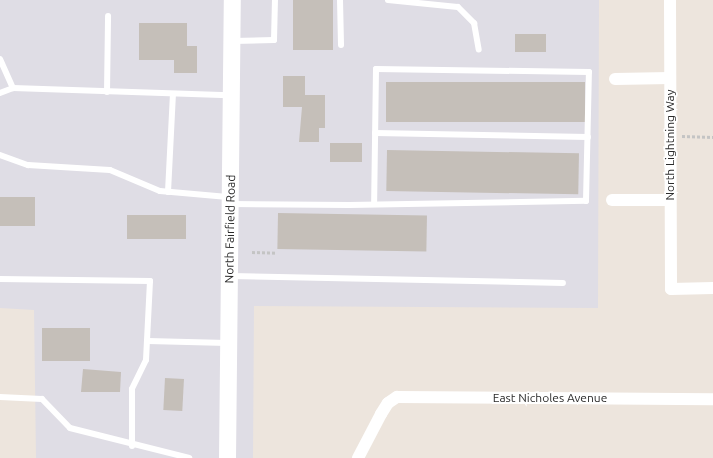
<!DOCTYPE html>
<style>
body{margin:0}
#map{position:relative;width:713px;height:458px;overflow:hidden;background:#ede5dd;font-family:Ubuntu,sans-serif}
div>[style]{position:absolute}
.industrial>*{inset:0;background:#dfdde5}
.building>*{inset:0;background:#c5bfb9;transform-origin:0 0}
.path>*{height:2.5px;margin-top:-1.25px;transform-origin:0;background:repeating-linear-gradient(90deg,#c4c4c4 0 3px,transparent 0 5px)}
.service>*{height:6px;margin:-3px;padding:0 3px;transform-origin:3px;border-radius:3px;background:#fff}
.minor>*{height:12px;margin:-6px;padding:0 6px;transform-origin:6px;border-radius:6px;background:#fff}
.secondary>*{height:17px;margin:-8.5px;padding:0 8.5px;transform-origin:8.5px;border-radius:8.5px;background:#fff}
span{translate:-50% -50%;white-space:nowrap;text-align:center;line-height:1.15;-webkit-text-stroke:3.5px #fff;paint-order:stroke}
.street-label{font-size:12px;color:#2b2b2b}
</style>
<div id="map">
<div class="industrial">
<i style="clip-path:polygon(0 0,599px 0,598px 308px,254px 306px,253px 458px,36px 458px,34px 310px,0 308px)"></i>
</div>
<div class="building">
<i style="left:293px;top:0;width:40px;height:50px"></i>
<i style="clip-path:polygon(139px 23px,187px 23px,187px 46px,197px 46px,197px 73px,174px 73px,174px 60px,139px 60px)"></i>
<i style="left:515px;top:34px;width:31px;height:18px"></i>
<i style="clip-path:polygon(283px 76px,305px 76px,305px 95px,325px 95px,325px 128px,319px 128px,319px 142px,299px 142px,302px 107px,283px 107px)"></i>
<i style="left:386px;top:82px;width:199px;height:40px"></i>
<i style="left:330px;top:143px;width:32px;height:19px"></i>
<i style="left:387px;top:150px;width:192px;height:41px;rotate:1deg"></i>
<i style="left:0;top:197px;width:35px;height:29px"></i>
<i style="left:278px;top:213px;width:149px;height:36px;rotate:1deg"></i>
<i style="left:127px;top:215px;width:59px;height:24px"></i>
<i style="left:42px;top:328px;width:48px;height:33px"></i>
<i style="clip-path:polygon(83px 369px,121px 372px,120px 392px,81px 392px)"></i>
<i style="left:165px;top:378px;width:19px;height:32px;rotate:3deg"></i>
</div>
<div class="path">
<i style="left:682px;top:136px;width:31px;rotate:2deg"></i>
<i style="left:252px;top:252px;width:25px;rotate:2deg"></i>
</div>
<div class="service">
<i style="left:340px;top:0;width:45px;rotate:88.7deg"></i>
<i style="left:388px;top:0;width:70px;rotate:5.7deg"></i>
<i style="left:458px;top:7px;width:23px;rotate:45deg"></i>
<i style="left:474px;top:23px;width:27px;rotate:80deg"></i>
<i style="left:233px;top:41px;width:41px;rotate:-1.4deg"></i>
<i style="left:274px;top:40px;width:40px;rotate:-88.6deg"></i>
<i style="left:0;top:59px;width:32px;rotate:66deg"></i>
<i style="left:107px;top:92px;width:76px;rotate:-89.2deg"></i>
<i style="left:0;top:93px;width:14px;rotate:-21deg"></i>
<i style="left:13px;top:88px;width:216px;rotate:1.9deg"></i>
<i style="left:375px;top:133px;width:213px;rotate:1.1deg"></i>
<i style="left:0;top:155px;width:30px;rotate:20deg"></i>
<i style="left:28px;top:165px;width:82px;rotate:3.5deg"></i>
<i style="left:110px;top:170px;width:54px;rotate:22.8deg"></i>
<i style="left:160px;top:191px;width:68px;rotate:5deg"></i>
<i style="left:168px;top:192px;width:98px;rotate:-87.1deg"></i>
<i style="left:232px;top:204px;width:117px;rotate:0.5deg"></i>
<i style="left:349px;top:205px;width:237px;rotate:-1deg"></i>
<i style="left:586px;top:201px;width:129px;rotate:-88.7deg"></i>
<i style="left:589px;top:72px;width:213px;rotate:-179.2deg"></i>
<i style="left:376px;top:69px;width:135px;rotate:90.8deg"></i>
<i style="left:231px;top:276px;width:332px;rotate:1.2deg"></i>
<i style="left:0;top:279px;width:150px;rotate:0.8deg"></i>
<i style="left:150px;top:281px;width:79px;rotate:92.9deg"></i>
<i style="left:146px;top:360px;width:32px;rotate:116deg"></i>
<i style="left:132px;top:389px;width:57px;rotate:90deg"></i>
<i style="left:148px;top:341px;width:79px;rotate:1.5deg"></i>
<i style="left:0;top:397px;width:42px;rotate:2.7deg"></i>
<i style="left:42px;top:399px;width:40px;rotate:46deg"></i>
<i style="left:70px;top:428px;width:123px;rotate:14.1deg"></i>
</div>
<div class="minor">
<i style="left:670px;top:0;width:289px;rotate:89.8deg"></i>
<i style="left:671px;top:289px;width:42px;rotate:-1.4deg"></i>
<i style="left:615px;top:79px;width:55px;rotate:-1deg"></i>
<i style="left:612px;top:200px;width:58px"></i>
<i style="left:358px;top:458px;width:50px;rotate:-62.4deg"></i>
<i style="left:381px;top:414px;width:13px;rotate:-58deg"></i>
<i style="left:388px;top:403px;width:11px;rotate:-34deg"></i>
<i style="left:397px;top:397px;width:316px;rotate:0.4deg"></i>
</div>
<div class="secondary">
<i style="left:227px;top:458px;width:458px;rotate:-89.4deg"></i>
</div>
<div class="street-label">
<span style="left:670px;top:145px;rotate:-90deg">North Lightning Way</span>
<span style="left:230px;top:229px;rotate:-89deg">North Fairfield Road</span>
<span style="left:550px;top:398px">East Nicholes Avenue</span>
</div>
</div>
